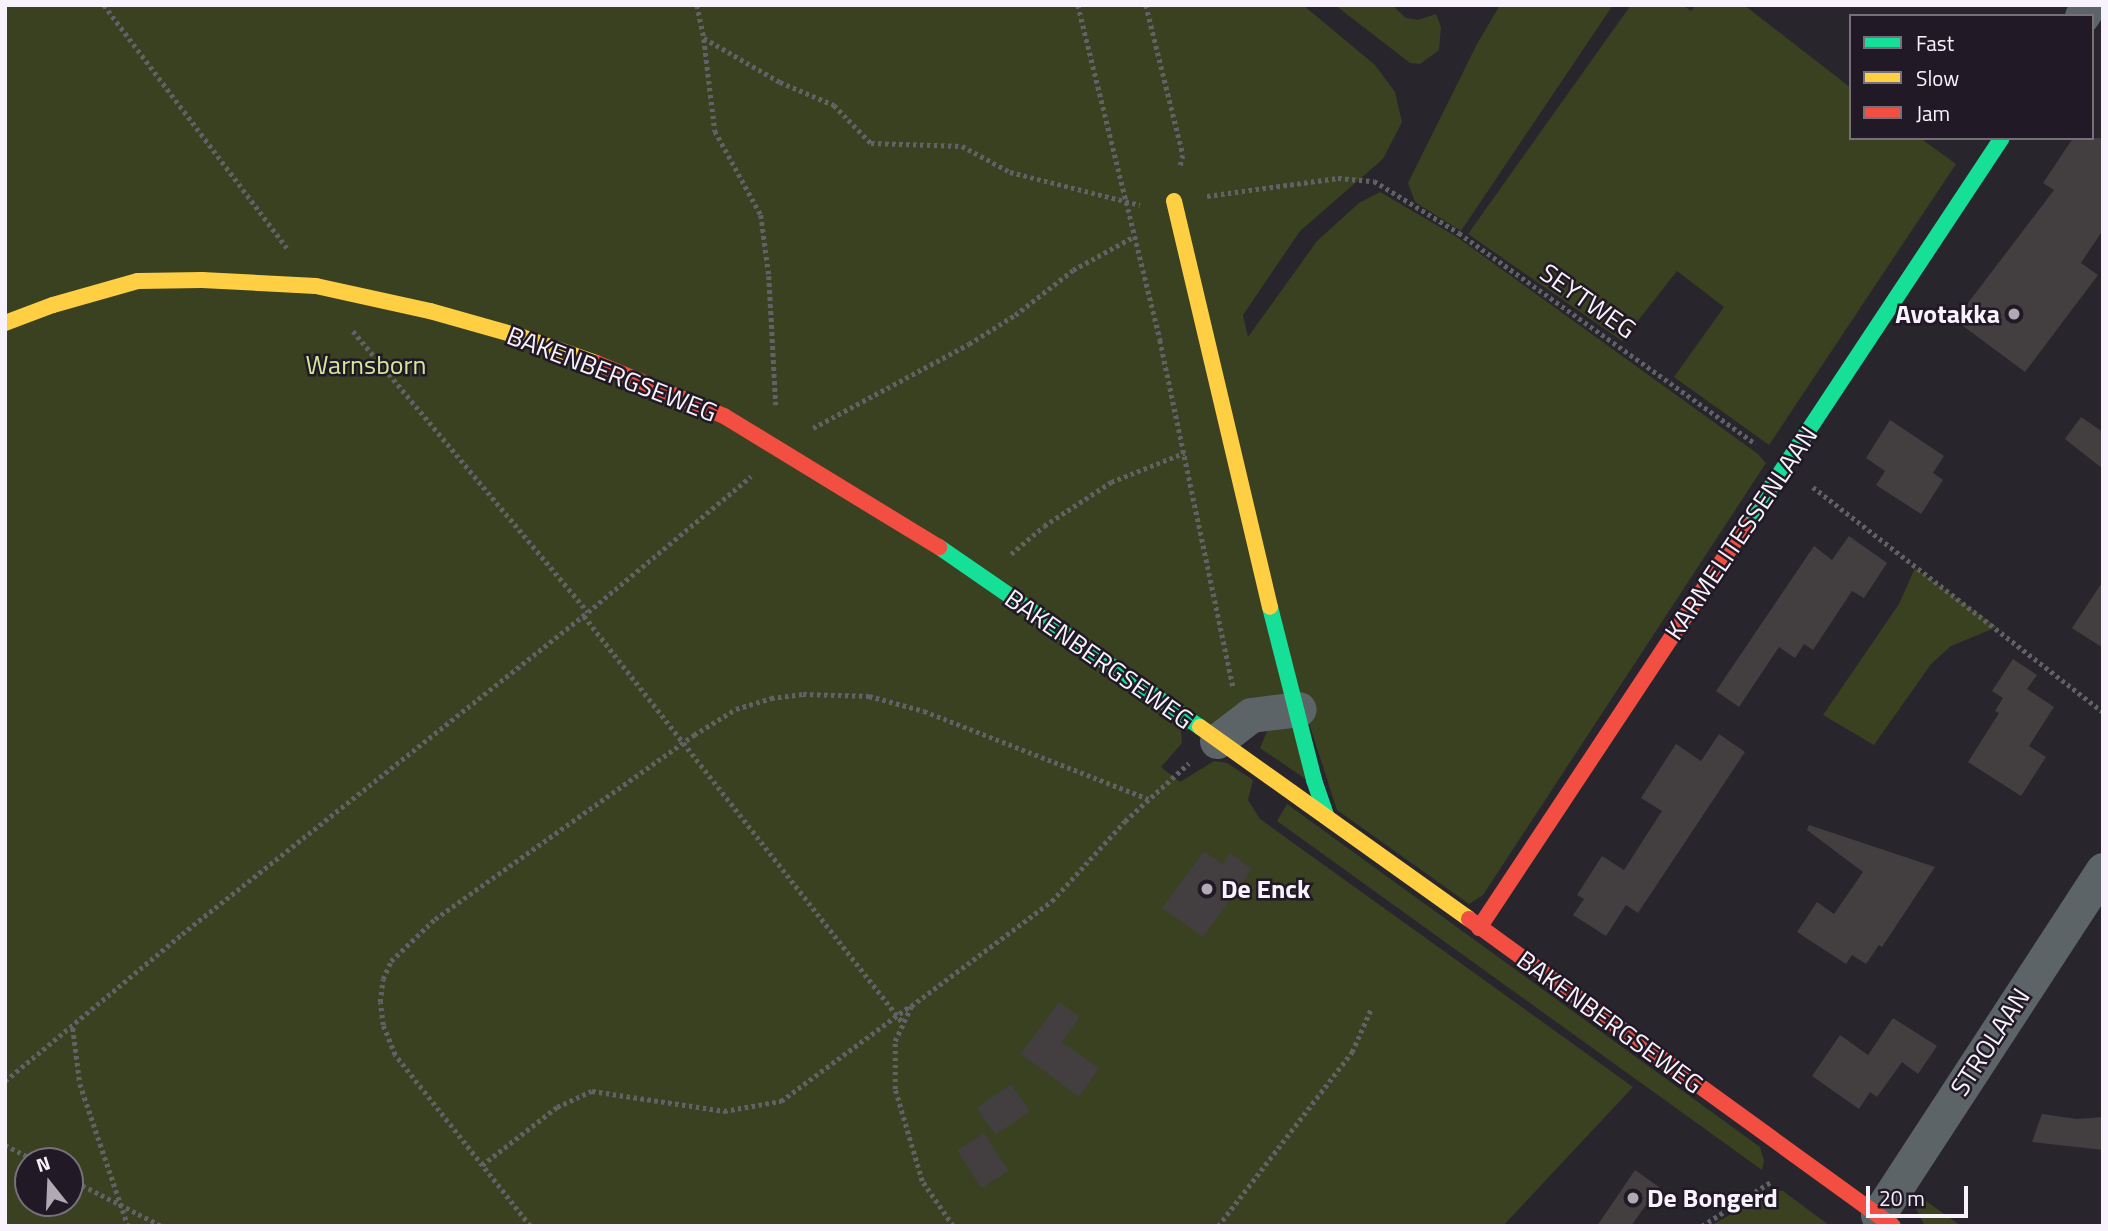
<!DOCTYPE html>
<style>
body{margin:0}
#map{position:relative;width:2108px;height:1231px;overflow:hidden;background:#29252c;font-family:"Titillium Web",sans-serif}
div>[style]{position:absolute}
.green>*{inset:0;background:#394121}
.building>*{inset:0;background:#433e3f;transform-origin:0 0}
.path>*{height:4.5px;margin-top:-2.25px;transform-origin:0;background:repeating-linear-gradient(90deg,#606266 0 3.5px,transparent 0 7px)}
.street>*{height:35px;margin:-17.5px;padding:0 17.5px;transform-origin:17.5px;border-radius:17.5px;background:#5d6467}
.fast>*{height:16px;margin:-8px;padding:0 8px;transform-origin:8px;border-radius:8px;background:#16e098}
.slow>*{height:16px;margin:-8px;padding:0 8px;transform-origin:8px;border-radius:8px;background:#ffcf43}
.jam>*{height:16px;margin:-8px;padding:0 8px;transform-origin:8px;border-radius:8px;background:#f24e42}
.dots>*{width:19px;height:19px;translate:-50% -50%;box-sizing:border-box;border:4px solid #211926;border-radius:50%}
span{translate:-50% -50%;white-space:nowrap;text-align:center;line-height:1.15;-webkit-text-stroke:5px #211926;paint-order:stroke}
.street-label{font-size:26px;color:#f7f2fb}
.poi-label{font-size:26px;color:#f7f2fb;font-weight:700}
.right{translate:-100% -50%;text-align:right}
.left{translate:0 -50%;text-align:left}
.park-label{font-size:26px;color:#d3e79c}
.frame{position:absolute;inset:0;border:7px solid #f7f2fb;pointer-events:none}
.legend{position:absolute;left:1849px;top:14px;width:245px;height:126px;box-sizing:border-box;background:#211926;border:2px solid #77707b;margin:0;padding:9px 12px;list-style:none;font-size:21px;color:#f7f2fb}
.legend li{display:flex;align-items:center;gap:14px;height:35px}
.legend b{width:35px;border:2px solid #77707b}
.north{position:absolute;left:14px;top:1147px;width:70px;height:70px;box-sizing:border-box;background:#211926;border:2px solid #77707b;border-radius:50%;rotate:342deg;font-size:19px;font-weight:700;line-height:28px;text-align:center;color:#f7f2fb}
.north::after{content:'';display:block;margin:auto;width:24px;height:32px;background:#afaab3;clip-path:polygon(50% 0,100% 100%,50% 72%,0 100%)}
.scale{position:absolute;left:1866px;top:1186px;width:102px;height:32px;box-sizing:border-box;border:4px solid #f7f2fb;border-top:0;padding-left:9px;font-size:21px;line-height:24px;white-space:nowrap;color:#f7f2fb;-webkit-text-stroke:5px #211926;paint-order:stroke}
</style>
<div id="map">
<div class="green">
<i style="clip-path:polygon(evenodd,5px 5px,1303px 5px,1375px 65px,1395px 92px,1402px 122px,1383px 159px,1300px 231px,1243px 315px,1248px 337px,1317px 241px,1359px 203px,1380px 192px,1457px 237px,1758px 454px,1766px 463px,1483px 895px,1469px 904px,1337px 810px,1306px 714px,1181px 731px,1182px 743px,1161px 767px,1180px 782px,1214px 761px,1227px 763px,1253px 780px,1248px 800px,1260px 819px,1633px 1087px,1503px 1226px,5px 1226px,5px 5px,28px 1161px,70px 1161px,70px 1203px,28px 1203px,28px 1161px)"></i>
<i style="clip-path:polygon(1335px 5px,1392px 5px,1406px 18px,1418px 20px,1436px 14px,1441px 27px,1439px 50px,1420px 64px,1410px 63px)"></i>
<i style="clip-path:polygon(1500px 5px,1613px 5px,1461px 231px,1415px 202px,1408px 183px,1477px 44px)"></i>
<i style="clip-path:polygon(1631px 5px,1683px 5px,1691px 11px,1696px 5px,1744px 5px,1851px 88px,1851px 138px,1920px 138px,1956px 164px,1769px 445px,1674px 377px,1724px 307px,1677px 271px,1622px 341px,1468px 234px)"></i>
<i style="clip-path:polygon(1915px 568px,1997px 627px,1951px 646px,1931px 664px,1874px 745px,1823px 715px,1899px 604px)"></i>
<i style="clip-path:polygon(1293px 722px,1307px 780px,1260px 748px,1268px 729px)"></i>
<i style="clip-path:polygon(1287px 804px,1760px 1147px,1764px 1161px,1762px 1170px,1277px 821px)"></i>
<i style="clip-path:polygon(1774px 1190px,1783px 1191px,1830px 1226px,1710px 1226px)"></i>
<i style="clip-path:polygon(1915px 1193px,1961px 1226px,1925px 1226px,1916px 1209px)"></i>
</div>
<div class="building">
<i style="clip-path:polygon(2073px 138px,2103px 138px,2103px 230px,2081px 263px,2098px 275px,2025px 372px,1955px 320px,2054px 190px,2043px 183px)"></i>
<i style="clip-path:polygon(2081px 417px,2103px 432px,2103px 469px,2065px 439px)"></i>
<i style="clip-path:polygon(1890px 420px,1944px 456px,1933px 473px,1943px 480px,1921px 514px,1876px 485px,1885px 471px,1866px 458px)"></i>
<i style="clip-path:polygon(1849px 536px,1887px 563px,1864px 598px,1852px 591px,1813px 650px,1804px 644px,1795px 658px,1779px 647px,1739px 707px,1716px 691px,1814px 546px,1832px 560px)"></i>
<i style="clip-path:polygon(2103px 581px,2103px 648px,2072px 628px)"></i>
<i style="clip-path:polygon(2013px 659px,2037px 675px,2027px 689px,2054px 707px,2029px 746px,2046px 757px,2021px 796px,1968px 762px,1999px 713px,1995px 711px,2003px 698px,1992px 691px)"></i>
<i style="clip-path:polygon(1719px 734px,1745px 752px,1638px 913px,1626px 905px,1606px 936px,1573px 915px,1584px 899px,1577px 895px,1602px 856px,1624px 870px,1662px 811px,1641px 798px,1676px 744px,1701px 761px)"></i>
<i style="clip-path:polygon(1809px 825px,1935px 867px,1882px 947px,1879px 945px,1866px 964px,1852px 955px,1846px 964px,1797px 932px,1817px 902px,1834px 914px,1863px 872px,1807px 830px)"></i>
<i style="clip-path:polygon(1204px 851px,1222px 864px,1230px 853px,1252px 869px,1203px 937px,1162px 908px)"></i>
<i style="clip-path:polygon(1059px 1002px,1080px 1017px,1062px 1042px,1099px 1068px,1079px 1097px,1021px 1054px)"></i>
<i style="clip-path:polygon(1893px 1018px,1937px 1046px,1918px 1074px,1902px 1062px,1877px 1097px,1870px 1092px,1859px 1109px,1812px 1076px,1840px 1035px,1868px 1055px)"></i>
<i style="left:1011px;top:1084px;width:33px;height:42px;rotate:55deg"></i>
<i style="clip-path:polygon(2042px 1114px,2077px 1119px,2103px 1117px,2103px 1150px,2032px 1142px)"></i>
<i style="left:984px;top:1133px;width:45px;height:32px;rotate:57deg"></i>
<i style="clip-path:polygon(1635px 1170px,1659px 1187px,1631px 1226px,1597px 1226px)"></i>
</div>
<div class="path">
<i style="left:104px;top:5px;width:304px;rotate:53deg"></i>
<i style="left:697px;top:5px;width:34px;rotate:78deg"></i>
<i style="left:704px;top:38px;width:88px;rotate:30.1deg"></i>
<i style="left:780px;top:82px;width:59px;rotate:23.1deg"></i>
<i style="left:834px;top:105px;width:53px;rotate:45.8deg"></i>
<i style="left:871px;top:143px;width:91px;rotate:1.9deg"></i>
<i style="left:962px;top:146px;width:55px;rotate:28.4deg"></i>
<i style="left:1010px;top:172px;width:134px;rotate:14.2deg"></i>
<i style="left:1078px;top:5px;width:345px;rotate:76.2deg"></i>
<i style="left:1160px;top:340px;width:355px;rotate:78.1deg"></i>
<i style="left:1146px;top:5px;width:154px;rotate:76.1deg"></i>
<i style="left:1183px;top:155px;width:13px;rotate:103deg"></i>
<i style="left:704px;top:39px;width:93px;rotate:83.2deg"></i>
<i style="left:715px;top:131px;width:96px;rotate:61.3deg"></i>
<i style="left:761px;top:215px;width:62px;rotate:82.5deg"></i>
<i style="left:769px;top:276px;width:129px;rotate:86.9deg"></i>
<i style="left:1207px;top:196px;width:132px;rotate:-7.8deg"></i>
<i style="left:1338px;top:178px;width:36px;rotate:5deg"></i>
<i style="left:1374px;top:181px;width:100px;rotate:31.5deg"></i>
<i style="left:1459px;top:233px;width:364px;rotate:35.4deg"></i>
<i style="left:353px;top:331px;width:366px;rotate:50.1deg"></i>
<i style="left:813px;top:428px;width:177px;rotate:-28.3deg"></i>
<i style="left:969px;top:344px;width:54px;rotate:-32.2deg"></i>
<i style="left:1015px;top:315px;width:73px;rotate:-37.8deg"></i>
<i style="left:1073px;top:270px;width:68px;rotate:-28.8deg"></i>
<i style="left:1813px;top:487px;width:367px;rotate:37.8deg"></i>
<i style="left:1011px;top:554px;width:43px;rotate:-40.3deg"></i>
<i style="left:1044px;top:526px;width:80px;rotate:-33.3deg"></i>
<i style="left:1111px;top:482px;width:79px;rotate:-21.7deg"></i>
<i style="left:584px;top:616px;width:517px;rotate:51.91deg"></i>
<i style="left:73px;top:1028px;width:56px;rotate:82.9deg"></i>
<i style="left:80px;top:1084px;width:150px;rotate:71.3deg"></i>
<i style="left:5px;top:1081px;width:230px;rotate:-39.7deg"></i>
<i style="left:182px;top:934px;width:518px;rotate:-38.42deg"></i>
<i style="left:588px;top:612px;width:212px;rotate:-39.8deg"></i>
<i style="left:5px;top:1145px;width:35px;rotate:27deg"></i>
<i style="left:482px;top:1165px;width:95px;rotate:-37.7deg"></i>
<i style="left:557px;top:1107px;width:38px;rotate:-25deg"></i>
<i style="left:592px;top:1091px;width:134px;rotate:8.6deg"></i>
<i style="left:724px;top:1111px;width:58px;rotate:-10deg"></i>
<i style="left:781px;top:1101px;width:160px;rotate:-36.4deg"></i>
<i style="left:70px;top:1179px;width:103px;rotate:27.1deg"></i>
<i style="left:530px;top:1226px;width:218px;rotate:-128.3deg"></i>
<i style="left:395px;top:1055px;width:32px;rotate:-112deg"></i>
<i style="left:383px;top:1025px;width:23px;rotate:-97deg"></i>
<i style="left:380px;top:1002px;width:23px;rotate:-83deg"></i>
<i style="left:383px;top:979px;width:20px;rotate:-66deg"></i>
<i style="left:391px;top:961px;width:61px;rotate:-43.7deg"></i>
<i style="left:435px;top:919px;width:318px;rotate:-35.4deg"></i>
<i style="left:694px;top:735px;width:49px;rotate:-31.8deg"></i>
<i style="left:736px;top:709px;width:37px;rotate:-17deg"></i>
<i style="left:771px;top:698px;width:32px;rotate:-7deg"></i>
<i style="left:803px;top:694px;width:66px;rotate:1.7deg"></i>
<i style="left:869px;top:696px;width:57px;rotate:15.3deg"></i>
<i style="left:924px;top:711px;width:241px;rotate:21.4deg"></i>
<i style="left:953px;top:1226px;width:55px;rotate:-124.6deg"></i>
<i style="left:922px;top:1181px;width:96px;rotate:-106.4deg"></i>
<i style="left:895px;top:1089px;width:48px;rotate:-90deg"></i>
<i style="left:895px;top:1041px;width:38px;rotate:-65deg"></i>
<i style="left:911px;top:1006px;width:176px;rotate:-36.7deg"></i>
<i style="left:1052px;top:901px;width:108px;rotate:-47.6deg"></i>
<i style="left:1125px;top:821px;width:86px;rotate:-42.2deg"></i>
<i style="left:1218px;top:1226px;width:220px;rotate:-52.4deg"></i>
<i style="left:1352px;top:1052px;width:47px;rotate:-66.2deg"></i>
<i style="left:1702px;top:1226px;width:83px;rotate:-32.7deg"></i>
</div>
<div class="street">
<i style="left:2082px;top:16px;width:13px;rotate:-58deg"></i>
<i style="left:1217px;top:741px;width:43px;rotate:-37.4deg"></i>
<i style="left:1251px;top:715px;width:48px;rotate:-7.1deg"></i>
<i style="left:1878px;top:1215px;width:412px;rotate:-56.9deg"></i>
</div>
<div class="fast">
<i style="left:1745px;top:526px;width:465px;rotate:-56.5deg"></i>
<i style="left:939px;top:547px;width:317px;rotate:34.6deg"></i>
<i style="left:1270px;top:607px;width:179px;rotate:75.7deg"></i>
<i style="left:1314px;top:780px;width:39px;rotate:71deg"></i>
</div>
<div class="slow">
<i style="left:1174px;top:201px;width:417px;rotate:76.7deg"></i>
<i style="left:5px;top:323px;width:51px;rotate:-20.6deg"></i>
<i style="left:53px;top:305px;width:88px;rotate:-15.8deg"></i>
<i style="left:138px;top:281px;width:64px;rotate:-0.9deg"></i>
<i style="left:202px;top:280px;width:114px;rotate:3deg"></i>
<i style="left:316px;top:286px;width:117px;rotate:12.4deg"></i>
<i style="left:430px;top:311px;width:96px;rotate:15.8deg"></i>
<i style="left:522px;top:337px;width:78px;rotate:19.4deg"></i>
<i style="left:1200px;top:727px;width:330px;rotate:35.5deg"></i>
</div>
<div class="jam">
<i style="left:596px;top:363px;width:139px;rotate:22.5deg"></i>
<i style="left:724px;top:416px;width:252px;rotate:31.4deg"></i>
<i style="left:1469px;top:919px;width:523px;rotate:35.91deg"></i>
<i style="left:1479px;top:928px;width:482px;rotate:-56.5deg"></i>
</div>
<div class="dots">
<i style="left:2014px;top:314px;background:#afaab3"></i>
<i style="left:1207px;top:889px;background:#afaab3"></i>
<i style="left:1633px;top:1198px;background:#afaab3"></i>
</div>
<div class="street-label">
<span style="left:1588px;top:301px;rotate:35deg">SEYTWEG</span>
<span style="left:612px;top:374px;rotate:21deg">BAKENBERGSEWEG</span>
<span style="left:1741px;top:533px;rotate:-56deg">KARMELITESSENLAAN</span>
<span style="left:1099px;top:659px;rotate:35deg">BAKENBERGSEWEG</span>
<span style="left:1610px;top:1022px;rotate:36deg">BAKENBERGSEWEG</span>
<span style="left:1990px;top:1042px;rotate:-57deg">STROLAAN</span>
</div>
<div class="poi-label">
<span class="right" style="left:2000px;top:314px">Avotakka</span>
<span class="left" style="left:1221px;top:889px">De Enck</span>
<span class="left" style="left:1647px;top:1198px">De Bongerd</span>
</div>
<div class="park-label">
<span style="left:366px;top:365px">Warnsborn</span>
</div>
<div class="frame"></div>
<ul class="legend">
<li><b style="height:9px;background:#16e098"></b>Fast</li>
<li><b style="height:9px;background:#ffcf43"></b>Slow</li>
<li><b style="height:9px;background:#f24e42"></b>Jam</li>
</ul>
<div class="north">N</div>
<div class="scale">20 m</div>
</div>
